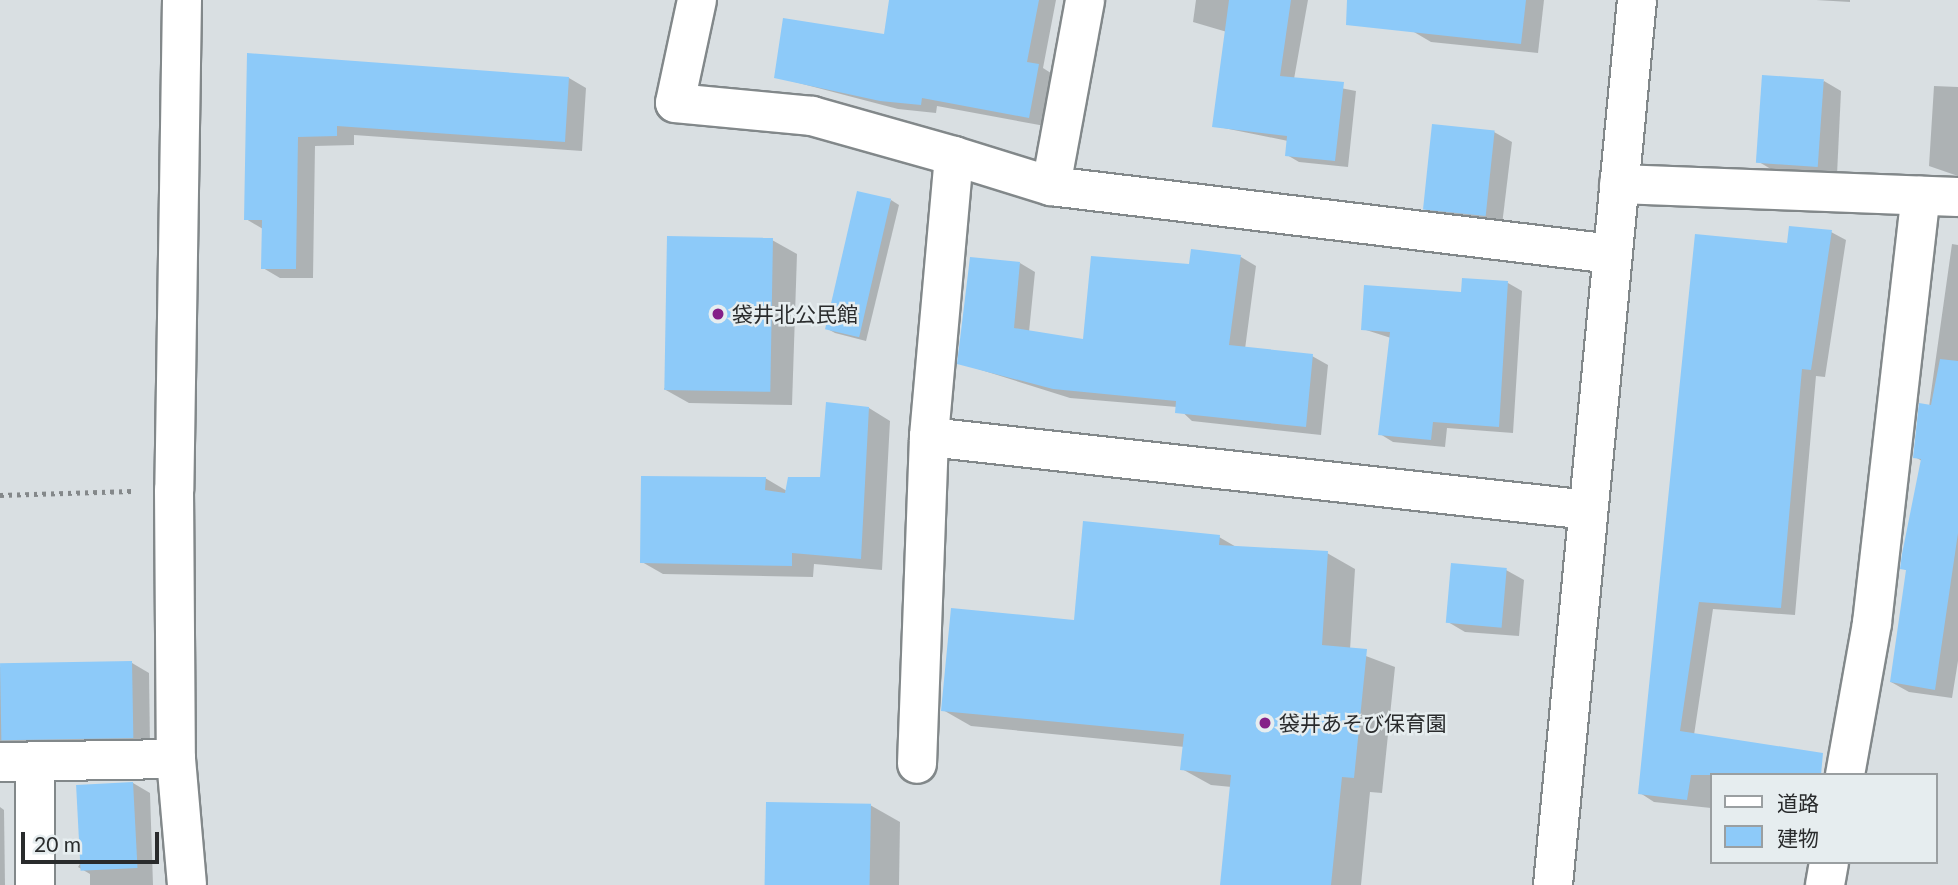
<!DOCTYPE html>
<meta charset="utf-8">
<style>
body{margin:0}
#map{position:relative;width:1958px;height:885px;overflow:hidden;background:#d9dfe2;font-family:Lato,"Noto Sans JP",sans-serif}
div>[style]{position:absolute}
.shadow>*{inset:0;background:#0003}
.building>*{inset:0;background:#8dcaf9;transform-origin:0 0}
.path>*{height:4.5px;margin-top:-2.25px;transform-origin:0;background:repeating-linear-gradient(90deg,#84888a 0 3.5px,transparent 0 8.5px)}
.roads{filter:drop-shadow(2px 0 #82888a) drop-shadow(-2px 0 #82888a) drop-shadow(0 2px #82888a) drop-shadow(0 -2px #82888a)}
.street>*{height:38px;margin:-19px;padding:0 19px;transform-origin:19px;border-radius:19px;background:#fff}
.secondary>*{height:38px;margin:-19px;padding:0 19px;transform-origin:19px;border-radius:19px;background:#fff}
.dots>*{width:19px;height:19px;translate:-50% -50%;box-sizing:border-box;border:4px solid #e6edef;border-radius:50%}
span{translate:-50% -50%;white-space:nowrap;text-align:center;line-height:1.15;-webkit-text-stroke:5px #e6edef;paint-order:stroke}
.poi-label{font-size:21px;color:#292b2c}
.left{translate:0 -50%;text-align:left}
.legend{position:absolute;left:1710px;top:773px;width:228px;height:91px;box-sizing:border-box;background:#e6edef;border:2px solid #9a9fa1;margin:0;padding:9px 12px;list-style:none;font-size:21px;color:#292b2c}
.legend li{display:flex;align-items:center;gap:14px;height:35px}
.legend b{width:35px;border:2px solid #9a9fa1}
.scale{position:absolute;left:21px;top:832px;width:138px;height:32px;box-sizing:border-box;border:4px solid #292b2c;border-top:0;padding-left:9px;font-size:21px;line-height:24px;white-space:nowrap;color:#292b2c;-webkit-text-stroke:5px #e6edef;paint-order:stroke}
</style>
<div id="map">
<div class="shadow">
<i style="clip-path:polygon(890px 0,1056px 0,1043px 68px,1054px 75px,1045px 126px,937px 106px,936px 113px,898px 109px,776px 77px,886px 36px)"></i>
<i style="clip-path:polygon(1196px 0,1308px 0,1294px 79px,1356px 91px,1348px 167px,1299px 162px,1287px 155px,1288px 141px,1214px 126px,1227px 32px,1193px 22px)"></i>
<i style="clip-path:polygon(1418px 0,1544px 0,1538px 53px,1431px 42px,1414px 32px)"></i>
<i style="clip-path:polygon(1816px 0,1850px 0,1850px 2px)"></i>
<i style="clip-path:polygon(249px 55px,569px 78px,586px 88px,582px 151px,354px 135px,354px 145px,315px 146px,313px 278px,280px 278px,263px 268px,263px 229px,246px 219px)"></i>
<i style="clip-path:polygon(1824px 81px,1841px 91px,1837px 175px,1776px 172px,1759px 162px)"></i>
<i style="clip-path:polygon(1934px 86px,1958px 87px,1958px 176px,1929px 166px)"></i>
<i style="clip-path:polygon(1494px 132px,1512px 142px,1502px 225px,1441px 218px,1424px 208px)"></i>
<i style="clip-path:polygon(891px 200px,899px 205px,866px 341px,835px 333px,826px 328px)"></i>
<i style="clip-path:polygon(1831px 232px,1846px 240px,1825px 377px,1816px 376px,1795px 615px,1713px 609px,1694px 735px,1711px 775px,1711px 808px,1654px 802px,1640px 793px,1789px 245px)"></i>
<i style="clip-path:polygon(772px 240px,797px 254px,792px 405px,689px 403px,664px 389px)"></i>
<i style="clip-path:polygon(1952px 244px,1958px 245px,1958px 661px,1952px 698px,1909px 692px,1891px 682px,1908px 571px,1902px 568px,1922px 461px,1915px 457px,1929px 407px)"></i>
<i style="clip-path:polygon(1241px 257px,1256px 266px,1245px 349px,1312px 356px,1328px 365px,1321px 435px,1192px 421px,1177px 407px,1070px 398px,959px 363px,1020px 263px,1035px 272px,1029px 332px,1085px 341px,1190px 266px)"></i>
<i style="clip-path:polygon(1463px 280px,1508px 283px,1522px 291px,1513px 433px,1447px 428px,1445px 447px,1393px 442px,1380px 434px,1391px 338px,1363px 329px,1462px 294px)"></i>
<i style="clip-path:polygon(869px 408px,890px 421px,882px 570px,814px 564px,813px 577px,663px 574px,642px 562px,765px 478px,787px 491px,821px 479px)"></i>
<i style="clip-path:polygon(1219px 537px,1238px 548px,1327px 553px,1355px 569px,1350px 650px,1395px 667px,1382px 793px,1370px 792px,1361px 885px,1222px 885px,1232px 787px,1211px 785px,1182px 769px,1185px 747px,971px 726px,943px 710px)"></i>
<i style="clip-path:polygon(1506px 570px,1524px 580px,1519px 636px,1465px 632px,1448px 622px)"></i>
<i style="clip-path:polygon(132px 663px,149px 673px,150px 747px,0 747px,0 667px)"></i>
<i style="clip-path:polygon(133px 783px,150px 793px,153px 885px,90px 885px,90px 874px,78px 867px)"></i>
<i style="clip-path:polygon(870px 805px,900px 822px,899px 885px,767px 885px)"></i>
<i style="clip-path:polygon(0 807px,4px 810px,5px 885px,0 885px)"></i>
</div>
<div class="building">
<i style="clip-path:polygon(889px 0,1039px 0,1027px 62px,1039px 64px,1029px 118px,922px 98px,921px 105px,880px 101px,774px 78px,783px 18px,884px 34px)"></i>
<i style="clip-path:polygon(1229px 0,1291px 0,1280px 76px,1344px 82px,1335px 161px,1285px 156px,1287px 136px,1212px 127px)"></i>
<i style="clip-path:polygon(1347px 0,1526px 0,1521px 44px,1346px 25px)"></i>
<i style="clip-path:polygon(247px 53px,569px 77px,565px 142px,337px 126px,337px 136px,298px 137px,296px 269px,261px 269px,262px 220px,244px 220px)"></i>
<i style="left:1762px;top:75px;width:62px;height:88px;rotate:4deg"></i>
<i style="left:1432px;top:124px;width:63px;height:86px;rotate:6deg"></i>
<i style="left:857px;top:191px;width:35px;height:142px;rotate:13deg"></i>
<i style="clip-path:polygon(1789px 226px,1832px 230px,1811px 370px,1802px 369px,1781px 608px,1699px 602px,1680px 731px,1823px 753px,1821px 775px,1691px 775px,1687px 800px,1638px 794px,1695px 234px,1787px 243px)"></i>
<i style="left:667px;top:236px;width:106px;height:154px;rotate:1deg"></i>
<i style="clip-path:polygon(1191px 249px,1241px 255px,1229px 345px,1313px 354px,1306px 427px,1175px 413px,1176px 401px,1053px 389px,957px 364px,970px 257px,1020px 262px,1014px 328px,1083px 339px,1091px 256px,1189px 264px)"></i>
<i style="clip-path:polygon(1462px 278px,1508px 281px,1499px 427px,1433px 422px,1431px 440px,1378px 435px,1390px 332px,1361px 330px,1364px 285px,1461px 292px)"></i>
<i style="clip-path:polygon(1940px 359px,1958px 361px,1958px 533px,1935px 690px,1890px 682px,1906px 570px,1900px 569px,1902px 554px,1921px 459px,1913px 458px,1919px 403px,1931px 405px)"></i>
<i style="clip-path:polygon(826px 402px,869px 407px,861px 559px,792px 553px,792px 566px,640px 563px,641px 476px,766px 477px,765px 490px,785px 493px,788px 477px,820px 477px)"></i>
<i style="clip-path:polygon(1083px 521px,1220px 535px,1219px 545px,1328px 551px,1322px 645px,1367px 649px,1354px 778px,1342px 777px,1331px 885px,1220px 885px,1231px 775px,1180px 770px,1184px 734px,941px 711px,951px 608px,1074px 620px)"></i>
<i style="left:1451px;top:563px;width:56px;height:60px;rotate:5deg"></i>
<i style="left:132px;top:661px;width:77px;height:132px;rotate:89deg"></i>
<i style="left:133px;top:782px;width:86px;height:57px;rotate:87deg"></i>
<i style="left:766px;top:802px;width:105px;height:83px;rotate:1deg"></i>
</div>
<div class="path">
<i style="left:0;top:495px;width:132px;rotate:-1.7deg"></i>
</div>
<div class="roads">
<div class="street">
<i style="left:697px;top:0;width:105px;rotate:102.1deg"></i>
<i style="left:675px;top:103px;width:138px;rotate:5.4deg"></i>
<i style="left:812px;top:116px;width:148px;rotate:15.7deg"></i>
<i style="left:954px;top:156px;width:282px;rotate:95.1deg"></i>
<i style="left:929px;top:437px;width:327px;rotate:92.1deg"></i>
<i style="left:954px;top:156px;width:102px;rotate:17.2deg"></i>
<i style="left:1051px;top:186px;width:565px;rotate:6.91deg"></i>
<i style="left:1619px;top:184px;width:339px;rotate:2.2deg"></i>
<i style="left:1051px;top:186px;width:189px;rotate:-79.6deg"></i>
<i style="left:929px;top:437px;width:663px;rotate:6.32deg"></i>
<i style="left:0;top:762px;width:176px;rotate:-1deg"></i>
<i style="left:1845px;top:775px;width:154px;rotate:-79.9deg"></i>
<i style="left:1872px;top:623px;width:430px;rotate:-83.5deg"></i>
<i style="left:35px;top:885px;width:124px;rotate:-90deg"></i>
<i style="left:1825px;top:885px;width:23px;rotate:-80deg"></i>
</div>
<div class="secondary">
<i style="left:182px;top:0;width:490px;rotate:90.9deg"></i>
<i style="left:174px;top:490px;width:269px;rotate:89.6deg"></i>
<i style="left:176px;top:759px;width:126px;rotate:85deg"></i>
<i style="left:1553px;top:885px;width:889px;rotate:-84.58deg"></i>
</div>
</div>
<div class="dots">
<i style="left:718px;top:314px;background:#852088"></i>
<i style="left:1265px;top:723px;background:#852088"></i>
</div>
<div class="poi-label">
<span class="left" style="left:732px;top:314px">袋井北公民館</span>
<span class="left" style="left:1279px;top:723px">袋井あそび保育園</span>
</div>
<ul class="legend">
<li><b style="height:9px;background:#fff"></b>道路</li>
<li><b style="height:19px;background:#8dcaf9"></b>建物</li>
</ul>
<div class="scale">20 m</div>
</div>
